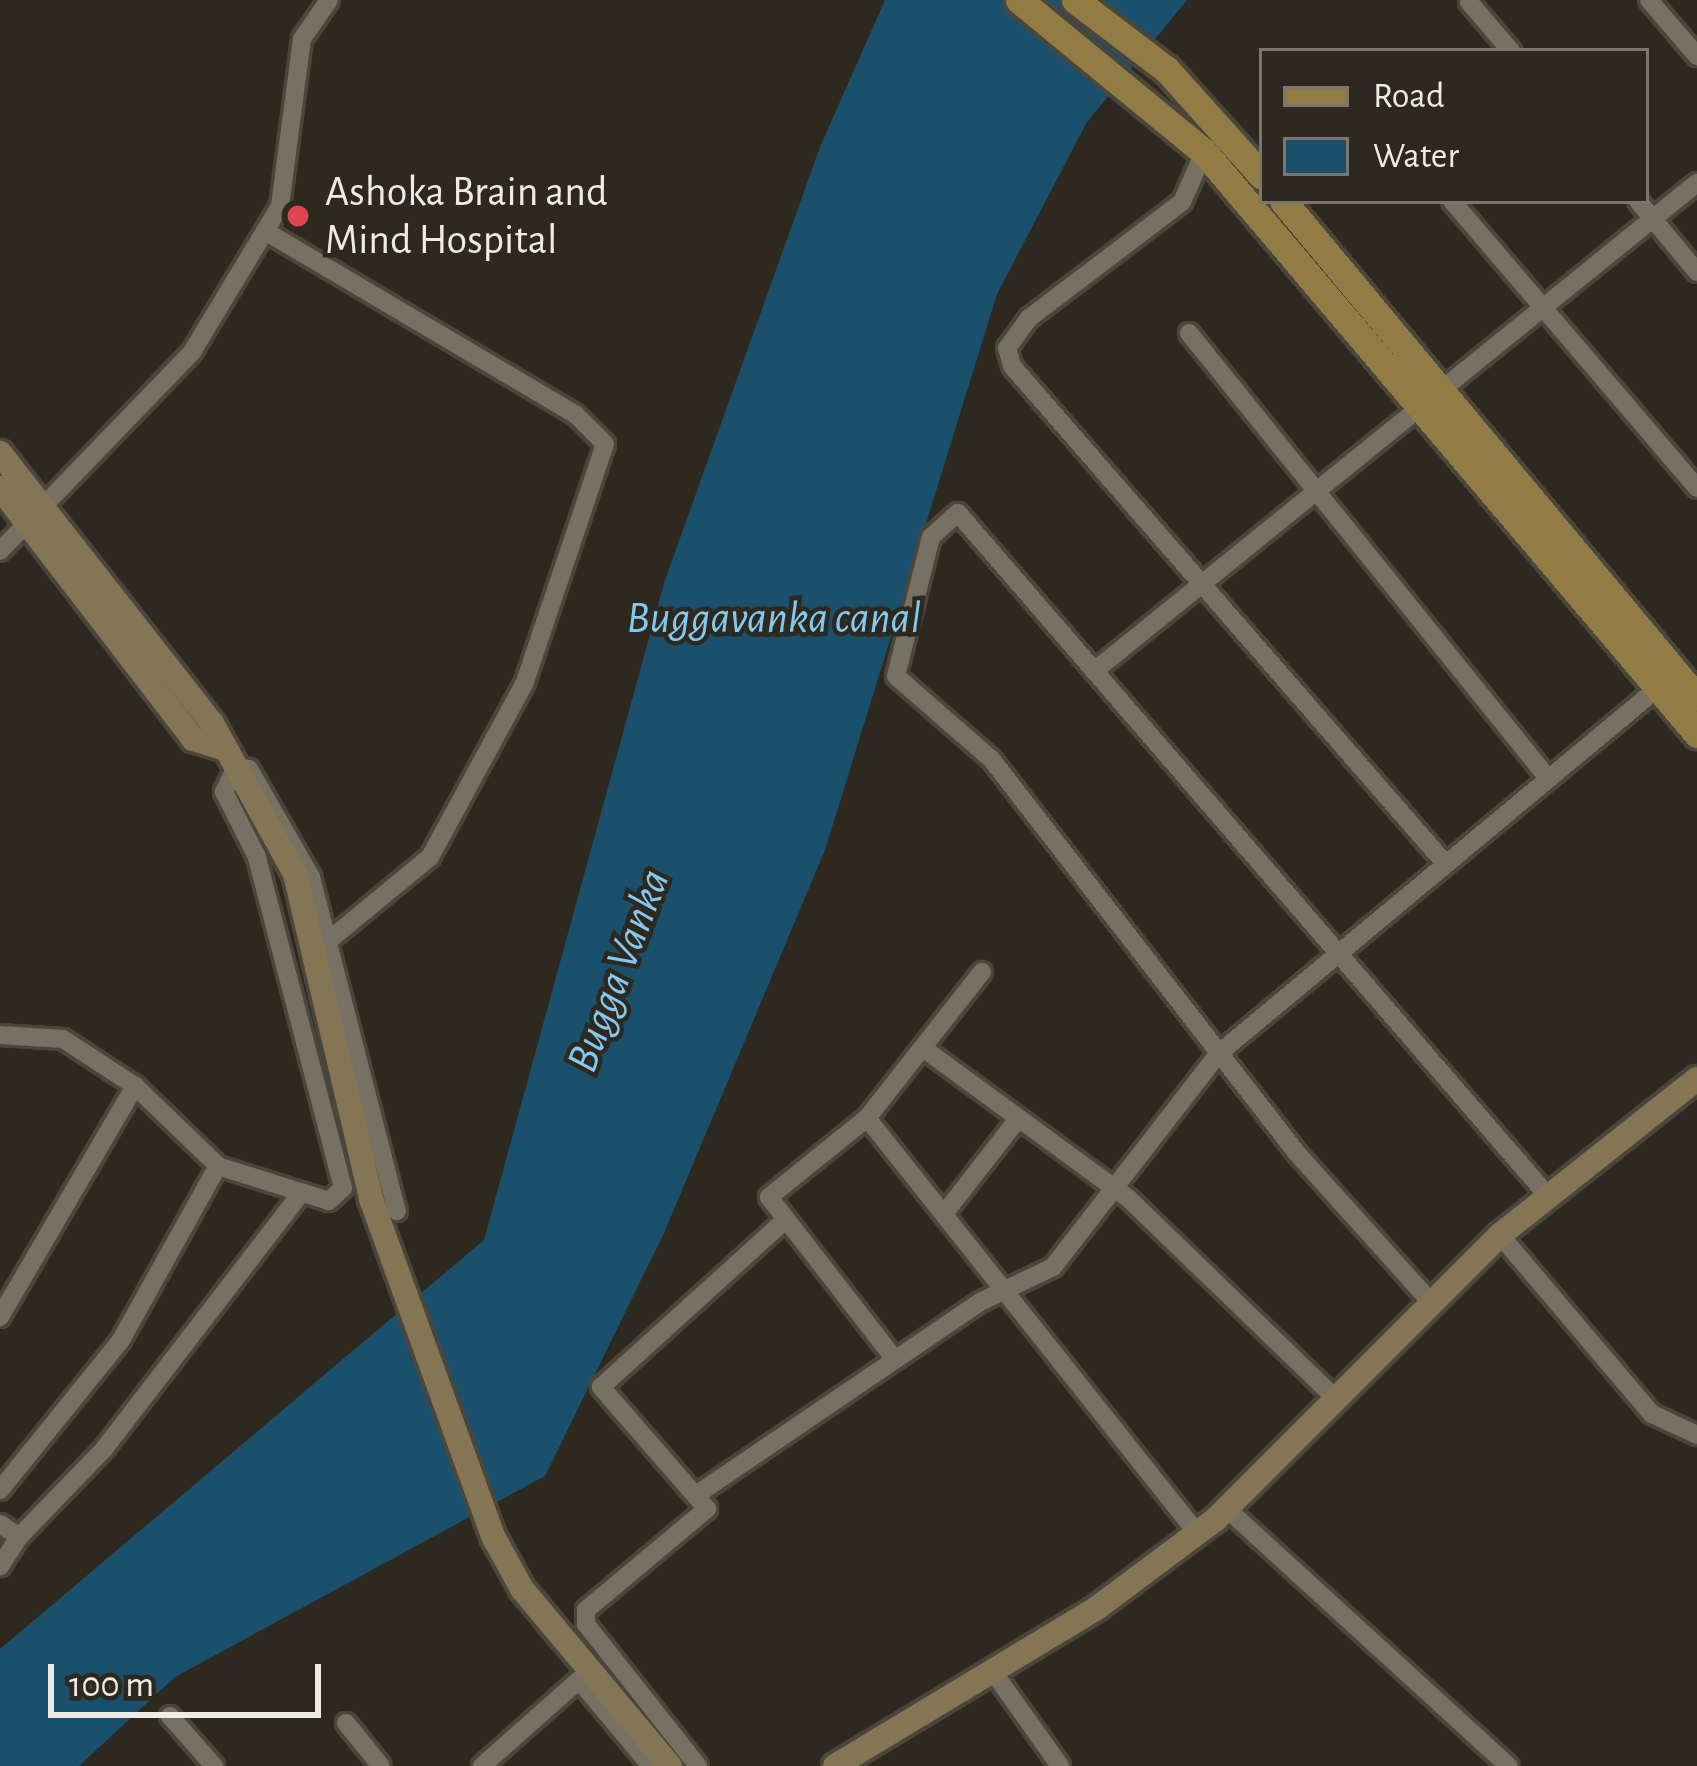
<!DOCTYPE html>
<style>
body{margin:0}
#map{position:relative;width:1697px;height:1766px;overflow:hidden;background:#2e291e;font-family:"Alegreya Sans",sans-serif}
div>[style]{position:absolute}
.water>*{inset:0;background:#1b506c}
.roads{filter:drop-shadow(3px 0 #4b463c) drop-shadow(-3px 0 #4b463c) drop-shadow(0 3px #4b463c) drop-shadow(0 -3px #4b463c)}
.street>*{height:18px;margin:-9px;padding:0 9px;transform-origin:9px;border-radius:9px;background:#777164}
.secondary>*{height:24px;margin:-12px;padding:0 12px;transform-origin:12px;border-radius:12px;background:#847654}
.primary>*{height:27px;margin:-13.5px;padding:0 13.5px;transform-origin:13.5px;border-radius:13.5px;background:#917c44}
.dots>*{width:33px;height:33px;translate:-50% -50%;box-sizing:border-box;border:6px solid #2e291e;border-radius:50%}
span{translate:-50% -50%;white-space:nowrap;text-align:center;line-height:1.15;-webkit-text-stroke:9px #2e291e;paint-order:stroke}
.poi-label{font-size:42px;color:#efece5}
.left{translate:0 -50%;text-align:left}
.water-label{font-size:45px;color:#83c8f0;font-style:italic}
.legend{position:absolute;left:1259px;top:48px;width:390px;height:156px;box-sizing:border-box;background:#2e291e;border:3px solid #7b776e;margin:0;padding:15px 21px;list-style:none;font-size:36px;color:#efece5}
.legend li{display:flex;align-items:center;gap:24px;height:60px}
.legend b{width:60px;border:3px solid #7b776e}
.scale{position:absolute;left:48px;top:1664px;width:273px;height:54px;box-sizing:border-box;border:6px solid #efece5;border-top:0;padding-left:15px;font-size:36px;line-height:42px;white-space:nowrap;color:#efece5;-webkit-text-stroke:9px #2e291e;paint-order:stroke}
</style>
<div id="map">
<div class="water">
<i style="clip-path:polygon(885px 0,1187px 0,1087px 122px,997px 294px,825px 850px,664px 1233px,545px 1476px,175px 1677px,79px 1766px,0 1766px,0 1649px,484px 1240px,664px 583px,820px 147px)"></i>
</div>
<div class="roads">
<div class="street">
<i style="left:1649px;top:0;width:74px;rotate:49.4deg"></i>
<i style="left:1469px;top:2px;width:65px;rotate:49.4deg"></i>
<i style="left:1204px;top:152px;width:55px;rotate:113.7deg"></i>
<i style="left:1182px;top:202px;width:192px;rotate:142.8deg"></i>
<i style="left:1029px;top:318px;width:37px;rotate:126deg"></i>
<i style="left:1007px;top:348px;width:19px;rotate:74deg"></i>
<i style="left:1012px;top:366px;width:656px;rotate:48.95deg"></i>
<i style="left:1452px;top:201px;width:377px;rotate:49.5deg"></i>
<i style="left:1638px;top:201px;width:92px;rotate:50.3deg"></i>
<i style="left:265px;top:231px;width:360px;rotate:30.6deg"></i>
<i style="left:575px;top:414px;width:42px;rotate:45deg"></i>
<i style="left:605px;top:444px;width:253px;rotate:108.6deg"></i>
<i style="left:524px;top:684px;width:197px;rotate:118.5deg"></i>
<i style="left:430px;top:857px;width:134px;rotate:140.5deg"></i>
<i style="left:1189px;top:333px;width:570px;rotate:51.12deg"></i>
<i style="left:0;top:551px;width:277px;rotate:-46deg"></i>
<i style="left:192px;top:352px;width:170px;rotate:-58.9deg"></i>
<i style="left:280px;top:206px;width:168px;rotate:-82.5deg"></i>
<i style="left:302px;top:39px;width:47px;rotate:-55.3deg"></i>
<i style="left:1098px;top:668px;width:771px;rotate:-39deg"></i>
<i style="left:0;top:1035px;width:63px;rotate:3.6deg"></i>
<i style="left:63px;top:1039px;width:86px;rotate:33.1deg"></i>
<i style="left:135px;top:1086px;width:115px;rotate:43.9deg"></i>
<i style="left:218px;top:1166px;width:116px;rotate:17.5deg"></i>
<i style="left:329px;top:1201px;width:19px;rotate:-43deg"></i>
<i style="left:343px;top:1188px;width:344px;rotate:-104.6deg"></i>
<i style="left:256px;top:855px;width:71px;rotate:-116.9deg"></i>
<i style="left:224px;top:792px;width:29px;rotate:-65deg"></i>
<i style="left:236px;top:766px;width:13px;rotate:13deg"></i>
<i style="left:249px;top:769px;width:125px;rotate:60.1deg"></i>
<i style="left:311px;top:877px;width:345px;rotate:75.6deg"></i>
<i style="left:927px;top:1051px;width:249px;rotate:36.2deg"></i>
<i style="left:1128px;top:1198px;width:282px;rotate:44deg"></i>
<i style="left:867px;top:1118px;width:530px;rotate:51.51deg"></i>
<i style="left:944px;top:1214px;width:120px;rotate:-52.1deg"></i>
<i style="left:1500px;top:1235px;width:235px;rotate:49.7deg"></i>
<i style="left:1652px;top:1414px;width:50px;rotate:25deg"></i>
<i style="left:1430px;top:1301px;width:200px;rotate:-132deg"></i>
<i style="left:1296px;top:1152px;width:497px;rotate:-127.8deg"></i>
<i style="left:991px;top:759px;width:126px;rotate:-138.9deg"></i>
<i style="left:896px;top:676px;width:143px;rotate:-75.9deg"></i>
<i style="left:931px;top:537px;width:36px;rotate:-42deg"></i>
<i style="left:958px;top:513px;width:903px;rotate:49.18deg"></i>
<i style="left:0;top:1317px;width:268px;rotate:-59.7deg"></i>
<i style="left:893px;top:1357px;width:202px;rotate:-127.8deg"></i>
<i style="left:769px;top:1197px;width:126px;rotate:-38.9deg"></i>
<i style="left:867px;top:1118px;width:186px;rotate:-51.8deg"></i>
<i style="left:0;top:1490px;width:193px;rotate:-51.1deg"></i>
<i style="left:121px;top:1340px;width:199px;rotate:-60.9deg"></i>
<i style="left:702px;top:1491px;width:336px;rotate:-34.2deg"></i>
<i style="left:980px;top:1302px;width:81px;rotate:-25.6deg"></i>
<i style="left:1053px;top:1267px;width:269px;rotate:-52.2deg"></i>
<i style="left:1218px;top:1054px;width:574px;rotate:-39.77deg"></i>
<i style="left:1226px;top:1508px;width:383px;rotate:42.4deg"></i>
<i style="left:0;top:1524px;width:23px;rotate:34deg"></i>
<i style="left:19px;top:1537px;width:35px;rotate:123deg"></i>
<i style="left:19px;top:1537px;width:122px;rotate:-46deg"></i>
<i style="left:104px;top:1449px;width:324px;rotate:-52.4deg"></i>
<i style="left:994px;top:1673px;width:114px;rotate:54.6deg"></i>
<i style="left:170px;top:1716px;width:67px;rotate:48.7deg"></i>
<i style="left:346px;top:1723px;width:55px;rotate:50.9deg"></i>
<i style="left:482px;top:1766px;width:130px;rotate:-41.6deg"></i>
<i style="left:579px;top:1680px;width:112px;rotate:50.1deg"></i>
<i style="left:698px;top:1766px;width:181px;rotate:-128.3deg"></i>
<i style="left:586px;top:1624px;width:14px;rotate:-90deg"></i>
<i style="left:586px;top:1610px;width:158px;rotate:-39.9deg"></i>
<i style="left:707px;top:1509px;width:162px;rotate:-131deg"></i>
<i style="left:601px;top:1387px;width:244px;rotate:-42.2deg"></i>
</div>
<div class="secondary">
<i style="left:0;top:453px;width:343px;rotate:51.9deg"></i>
<i style="left:212px;top:723px;width:172px;rotate:61.2deg"></i>
<i style="left:295px;top:874px;width:334px;rotate:76.8deg"></i>
<i style="left:371px;top:1199px;width:361px;rotate:70.1deg"></i>
<i style="left:494px;top:1538px;width:58px;rotate:61.2deg"></i>
<i style="left:522px;top:1589px;width:231px;rotate:50.1deg"></i>
<i style="left:0;top:488px;width:317px;rotate:52.4deg"></i>
<i style="left:193px;top:739px;width:27px;rotate:17deg"></i>
<i style="left:835px;top:1766px;width:306px;rotate:-31.1deg"></i>
<i style="left:1097px;top:1608px;width:149px;rotate:-36.8deg"></i>
<i style="left:1216px;top:1519px;width:402px;rotate:-45deg"></i>
<i style="left:1500px;top:1235px;width:251px;rotate:-38.4deg"></i>
</div>
<div class="primary">
<i style="left:1019px;top:0;width:239px;rotate:39.4deg"></i>
<i style="left:1204px;top:152px;width:763px;rotate:49.73deg"></i>
<i style="left:1075px;top:0;width:116px;rotate:37.3deg"></i>
<i style="left:1167px;top:70px;width:142px;rotate:48.1deg"></i>
<i style="left:1283px;top:201px;width:647px;rotate:50.21deg"></i>
</div>
</div>
<div class="dots">
<i style="left:298px;top:216px;background:#e0444e"></i>
</div>
<div class="poi-label">
<span class="left" style="left:325px;top:216px">Ashoka Brain and<br>Mind Hospital</span>
</div>
<div class="water-label">
<span style="left:774px;top:619px">Buggavanka canal</span>
<span style="left:619px;top:971px;rotate:-69deg">Bugga Vanka</span>
</div>
<ul class="legend">
<li><b style="height:15px;background:#917c44"></b>Road</li>
<li><b style="height:33px;background:#1b506c"></b>Water</li>
</ul>
<div class="scale">100 m</div>
</div>
